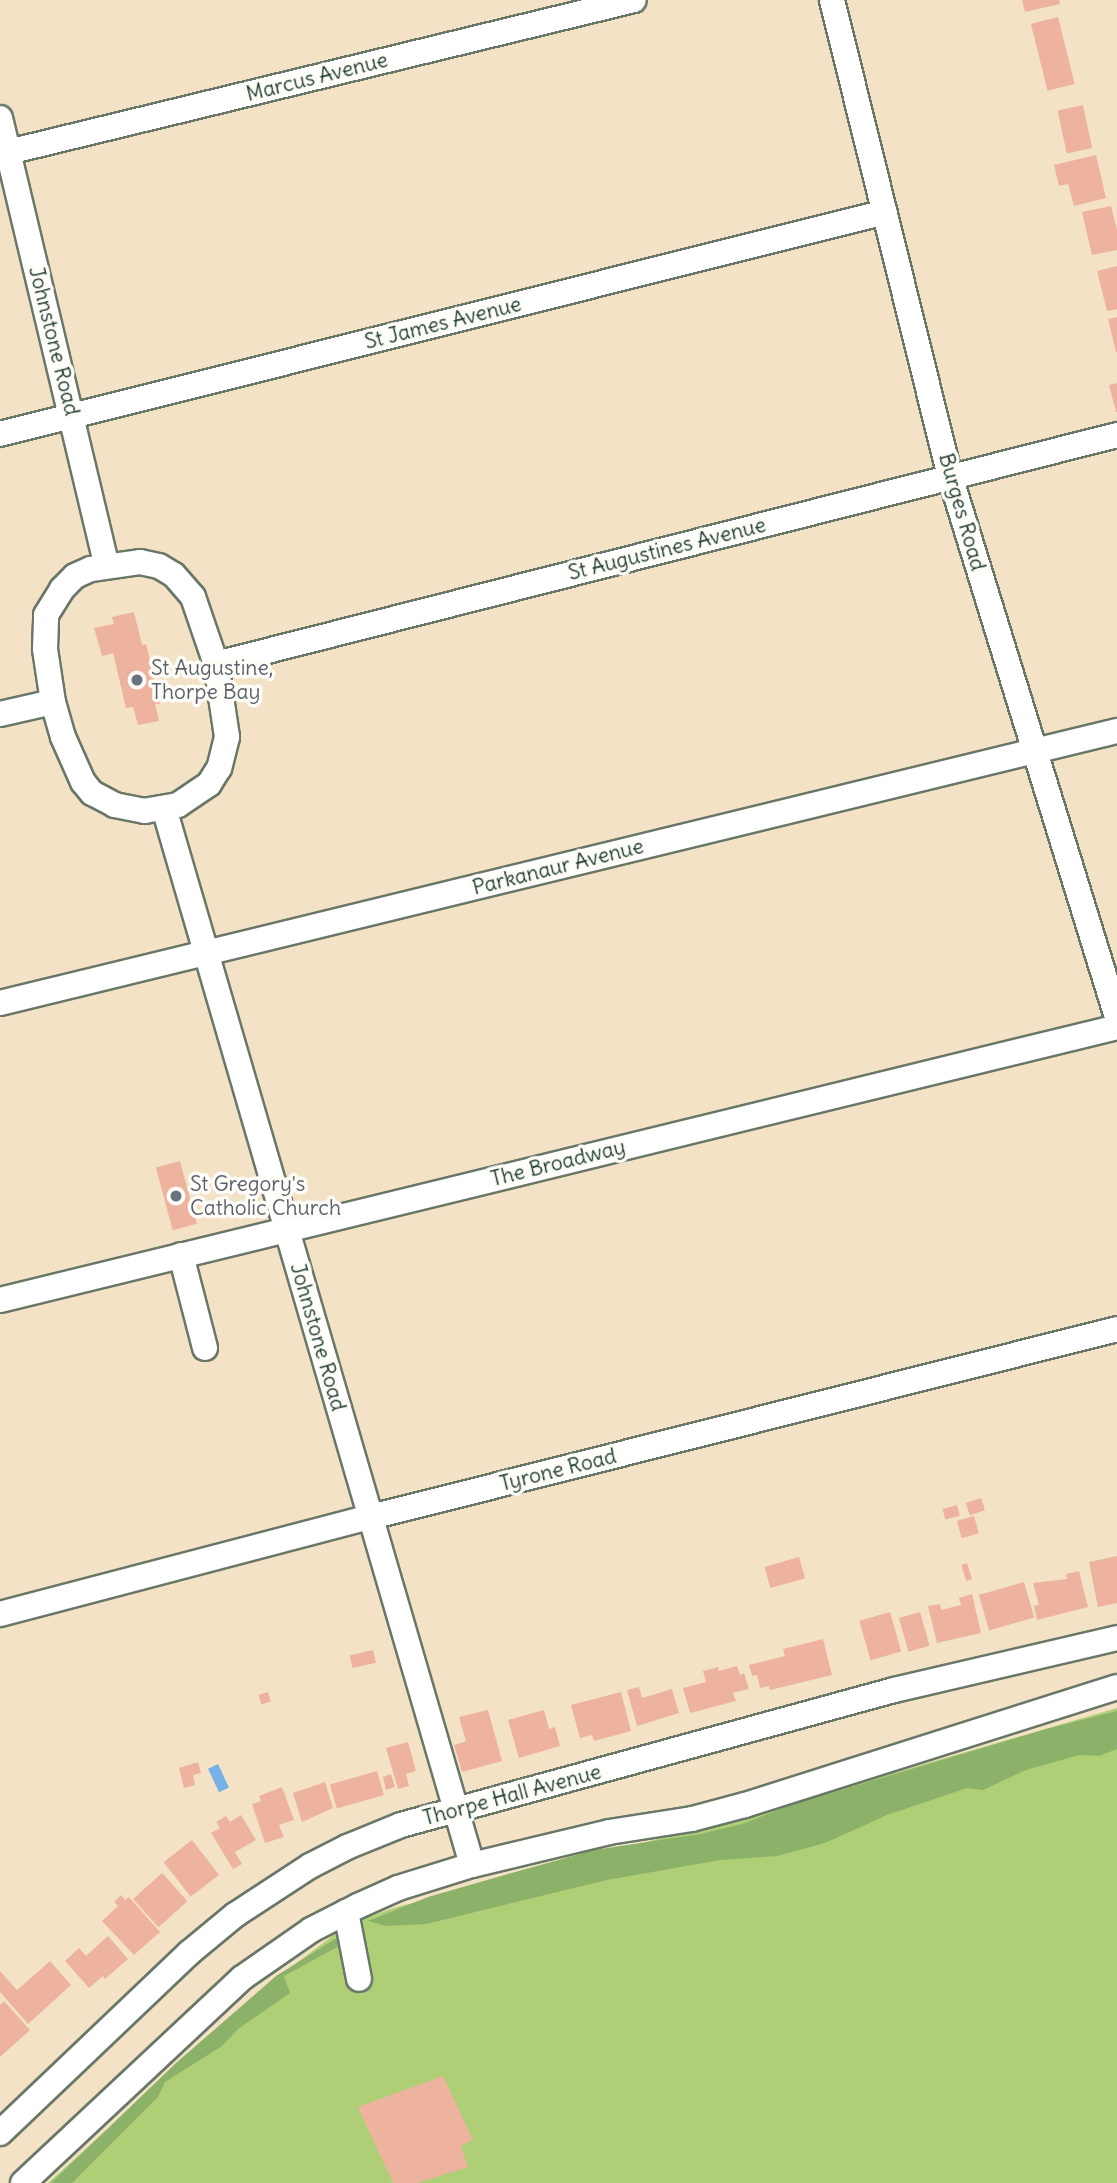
<!DOCTYPE html>
<style>
body{margin:0}
#map{position:relative;width:1117px;height:2183px;overflow:hidden;background:#f3e2c6;font-family:Delius,sans-serif}
div>[style]{position:absolute}
.green>*{inset:0;background:#afcf77}
.forest>*{inset:0;background:#8bb268}
.water>*{inset:0;background:#76b1e7;transform-origin:0 0}
.building>*{inset:0;background:#eeb39e;transform-origin:0 0}
.roads{filter:drop-shadow(2px 0 #697767) drop-shadow(-2px 0 #697767) drop-shadow(0 2px #697767) drop-shadow(0 -2px #697767)}
.minor>*{height:24px;margin:-12px;padding:0 12px;transform-origin:12px;border-radius:12px;background:#fff}
.dots>*{width:19px;height:19px;translate:-50% -50%;box-sizing:border-box;border:4px solid #fdfcf7;border-radius:50%}
span{translate:-50% -50%;white-space:nowrap;text-align:center;line-height:1.15;-webkit-text-stroke:7px #fdfcf7;paint-order:stroke}
.street-label{font-size:21px;color:#1f3d34}
.worship-label{font-size:21px;color:#5b616d}
.left{translate:0 -50%;text-align:left}
</style>
<div id="map">
<div class="green">
<i style="clip-path:polygon(1117px 1708px,1117px 2183px,48px 2183px,260px 1991px,348px 1924px,397px 1907px,746px 1816px)"></i>
</div>
<div class="forest">
<i style="clip-path:polygon(1117px 1711px,1117px 1749px,1099px 1756px,1079px 1755px,1026px 1770px,983px 1790px,967px 1788px,887px 1815px,825px 1843px,777px 1856px,720px 1860px,607px 1880px,426px 1924px,386px 1926px,368px 1921px,428px 1897px,487px 1880px,594px 1850px,700px 1834px,742px 1824px,797px 1803px,1050px 1728px)"></i>
<i style="clip-path:polygon(351px 1929px,352px 1939px,284px 1976px,290px 1993px,238px 2029px,222px 2046px,165px 2082px,158px 2097px,72px 2183px,51px 2183px,176px 2063px,276px 1976px)"></i>
</div>
<div class="water">
<i style="left:218px;top:1764px;width:26px;height:11px;rotate:65deg"></i>
</div>
<div class="building">
<i style="clip-path:polygon(1022px 0,1059px 0,1060px 4px,1025px 12px)"></i>
<i style="left:1058px;top:17px;width:69px;height:28px;rotate:76deg"></i>
<i style="left:1083px;top:105px;width:44px;height:26px;rotate:78deg"></i>
<i style="clip-path:polygon(1096px 155px,1106px 198px,1074px 206px,1068px 184px,1059px 186px,1054px 165px)"></i>
<i style="clip-path:polygon(1111px 206px,1117px 230px,1117px 250px,1092px 255px,1082px 212px)"></i>
<i style="clip-path:polygon(1117px 266px,1117px 309px,1107px 311px,1097px 271px)"></i>
<i style="clip-path:polygon(1117px 317px,1117px 352px,1116px 352px,1108px 319px)"></i>
<i style="clip-path:polygon(1117px 383px,1117px 412px,1116px 412px,1109px 385px)"></i>
<i style="clip-path:polygon(134px 612px,142px 645px,146px 644px,160px 704px,155px 704px,159px 721px,138px 725px,133px 707px,126px 708px,113px 653px,102px 656px,94px 628px,114px 624px,112px 617px)"></i>
<i style="left:180px;top:1161px;width:65px;height:25px;rotate:75deg"></i>
<i style="left:981px;top:1498px;width:13px;height:16px;rotate:72deg"></i>
<i style="left:957px;top:1505px;width:11px;height:15px;rotate:75deg"></i>
<i style="left:974px;top:1516px;width:18px;height:18px;rotate:74deg"></i>
<i style="clip-path:polygon(1117px 1556px,1117px 1603px,1098px 1607px,1089px 1562px)"></i>
<i style="left:799px;top:1557px;width:22px;height:36px;rotate:74deg"></i>
<i style="left:967px;top:1563px;width:17px;height:6px;rotate:73deg"></i>
<i style="clip-path:polygon(1079px 1571px,1088px 1607px,1037px 1620px,1034px 1606px,1039px 1605px,1033px 1583px,1067px 1579px,1066px 1574px)"></i>
<i style="left:1024px;top:1582px;width:37px;height:47px;rotate:74deg"></i>
<i style="clip-path:polygon(972px 1594px,981px 1633px,937px 1643px,928px 1606px,940px 1604px,941px 1610px,961px 1605px,959px 1598px)"></i>
<i style="left:890px;top:1612px;width:41px;height:32px;rotate:74deg"></i>
<i style="left:920px;top:1612px;width:35px;height:22px;rotate:74deg"></i>
<i style="clip-path:polygon(823px 1639px,832px 1675px,770px 1690px,769px 1686px,760px 1688px,757px 1675px,752px 1676px,749px 1665px,785px 1656px,783px 1649px)"></i>
<i style="left:373px;top:1650px;width:13px;height:24px;rotate:77deg"></i>
<i style="clip-path:polygon(737px 1666px,740px 1675px,744px 1673px,749px 1689px,733px 1693px,736px 1701px,690px 1713px,683px 1688px,706px 1682px,703px 1671px,718px 1667px,719px 1671px)"></i>
<i style="clip-path:polygon(639px 1687px,642px 1698px,672px 1689px,679px 1713px,637px 1726px,627px 1690px)"></i>
<i style="left:268px;top:1692px;width:10px;height:10px;rotate:73deg"></i>
<i style="clip-path:polygon(621px 1692px,631px 1731px,594px 1741px,592px 1735px,580px 1738px,571px 1705px)"></i>
<i style="clip-path:polygon(488px 1710px,502px 1761px,462px 1772px,454px 1745px,466px 1741px,459px 1717px)"></i>
<i style="clip-path:polygon(544px 1710px,549px 1729px,555px 1727px,560px 1746px,519px 1758px,508px 1720px)"></i>
<i style="clip-path:polygon(408px 1742px,416px 1771px,406px 1774px,409px 1786px,398px 1789px,386px 1748px)"></i>
<i style="clip-path:polygon(198px 1762px,201px 1773px,193px 1775px,195px 1785px,184px 1788px,179px 1768px)"></i>
<i style="left:377px;top:1771px;width:25px;height:49px;rotate:74deg"></i>
<i style="clip-path:polygon(391px 1774px,395px 1787px,386px 1790px,383px 1777px)"></i>
<i style="clip-path:polygon(325px 1782px,333px 1808px,302px 1822px,293px 1793px)"></i>
<i style="clip-path:polygon(282px 1787px,294px 1820px,279px 1825px,284px 1837px,265px 1843px,252px 1804px,261px 1801px,259px 1796px)"></i>
<i style="clip-path:polygon(241px 1815px,256px 1840px,235px 1852px,242px 1864px,233px 1869px,211px 1833px,220px 1828px,216px 1822px,226px 1816px,230px 1822px)"></i>
<i style="left:192px;top:1840px;width:44px;height:36px;rotate:52deg"></i>
<i style="left:162px;top:1873px;width:38px;height:39px;rotate:48deg"></i>
<i style="clip-path:polygon(121px 1895px,125px 1900px,129px 1897px,160px 1932px,134px 1955px,102px 1921px,118px 1906px,114px 1902px)"></i>
<i style="clip-path:polygon(108px 1936px,128px 1959px,105px 1979px,103px 1976px,89px 1988px,65px 1961px,79px 1948px,86px 1956px)"></i>
<i style="clip-path:polygon(50px 1961px,71px 1985px,28px 2024px,0 1992px,0 1971px,17px 1990px)"></i>
<i style="clip-path:polygon(4px 2001px,30px 2030px,0 2057px,0 2005px)"></i>
<i style="clip-path:polygon(443px 2076px,473px 2140px,461px 2146px,468px 2167px,417px 2183px,393px 2183px,358px 2107px)"></i>
</div>
<div class="roads">
<div class="minor">
<i style="left:832px;top:0;width:490px;rotate:76.1deg"></i>
<i style="left:950px;top:476px;width:566px;rotate:72.85deg"></i>
<i style="left:0;top:118px;width:458px;rotate:76.6deg"></i>
<i style="left:0;top:154px;width:652px;rotate:-13.65deg"></i>
<i style="left:0;top:434px;width:912px;rotate:-14.08deg"></i>
<i style="left:140px;top:562px;width:19px;rotate:12deg"></i>
<i style="left:159px;top:566px;width:17px;rotate:31deg"></i>
<i style="left:174px;top:575px;width:29px;rotate:49deg"></i>
<i style="left:193px;top:597px;width:71px;rotate:71.1deg"></i>
<i style="left:216px;top:664px;width:74px;rotate:81.4deg"></i>
<i style="left:227px;top:737px;width:32px;rotate:104deg"></i>
<i style="left:219px;top:768px;width:19px;rotate:122deg"></i>
<i style="left:209px;top:784px;width:37px;rotate:146deg"></i>
<i style="left:178px;top:805px;width:34px;rotate:170deg"></i>
<i style="left:145px;top:811px;width:31px;rotate:-169deg"></i>
<i style="left:115px;top:805px;width:26px;rotate:-152deg"></i>
<i style="left:92px;top:793px;width:14px;rotate:-129deg"></i>
<i style="left:83px;top:782px;width:49px;rotate:-114deg"></i>
<i style="left:63px;top:737px;width:36px;rotate:-106deg"></i>
<i style="left:53px;top:702px;width:54px;rotate:-98.6deg"></i>
<i style="left:45px;top:649px;width:34px;rotate:-88deg"></i>
<i style="left:46px;top:615px;width:31px;rotate:-58deg"></i>
<i style="left:62px;top:589px;width:18px;rotate:-45deg"></i>
<i style="left:75px;top:576px;width:17px;rotate:-24deg"></i>
<i style="left:91px;top:569px;width:49px;rotate:-8.1deg"></i>
<i style="left:216px;top:664px;width:930px;rotate:-14.26deg"></i>
<i style="left:0;top:714px;width:54px;rotate:-12.8deg"></i>
<i style="left:164px;top:808px;width:1101px;rotate:73.75deg"></i>
<i style="left:0;top:1003px;width:1150px;rotate:-13.69deg"></i>
<i style="left:181px;top:1255px;width:96px;rotate:75.5deg"></i>
<i style="left:0;top:1300px;width:1150px;rotate:-13.73deg"></i>
<i style="left:0;top:1614px;width:383px;rotate:-14.7deg"></i>
<i style="left:371px;top:1517px;width:769px;rotate:-14.14deg"></i>
<i style="left:346px;top:1912px;width:68px;rotate:79deg"></i>
<i style="left:0;top:2133px;width:261px;rotate:-43.6deg"></i>
<i style="left:189px;top:1953px;width:60px;rotate:-39.6deg"></i>
<i style="left:235px;top:1915px;width:90px;rotate:-33.2deg"></i>
<i style="left:310px;top:1866px;width:42px;rotate:-27.2deg"></i>
<i style="left:347px;top:1847px;width:58px;rotate:-22.2deg"></i>
<i style="left:401px;top:1825px;width:511px;rotate:-15.31deg"></i>
<i style="left:894px;top:1690px;width:229px;rotate:-13.1deg"></i>
<i style="left:23px;top:2183px;width:300px;rotate:-43.1deg"></i>
<i style="left:242px;top:1978px;width:84px;rotate:-34.8deg"></i>
<i style="left:311px;top:1930px;width:53px;rotate:-27.1deg"></i>
<i style="left:358px;top:1906px;width:44px;rotate:-24.2deg"></i>
<i style="left:398px;top:1888px;width:77px;rotate:-17.3deg"></i>
<i style="left:472px;top:1865px;width:141px;rotate:-13.5deg"></i>
<i style="left:609px;top:1832px;width:84px;rotate:-8.9deg"></i>
<i style="left:692px;top:1819px;width:55px;rotate:-14.8deg"></i>
<i style="left:745px;top:1805px;width:390px;rotate:-17.6deg"></i>
</div>
</div>
<div class="dots">
<i style="left:137px;top:680px;background:#6b7280"></i>
<i style="left:176px;top:1196px;background:#6b7280"></i>
</div>
<div class="street-label">
<span style="left:317px;top:77px;rotate:-14deg">Marcus Avenue</span>
<span style="left:443px;top:323px;rotate:-14deg">St James Avenue</span>
<span style="left:54px;top:341px;rotate:76deg">Johnstone Road</span>
<span style="left:962px;top:512px;rotate:74deg">Burges Road</span>
<span style="left:667px;top:549px;rotate:-14deg">St Augustines Avenue</span>
<span style="left:558px;top:867px;rotate:-14deg">Parkanaur Avenue</span>
<span style="left:558px;top:1163px;rotate:-14deg">The Broadway</span>
<span style="left:318px;top:1337px;rotate:74deg">Johnstone Road</span>
<span style="left:558px;top:1470px;rotate:-14deg">Tyrone Road</span>
<span style="left:512px;top:1795px;rotate:-15deg">Thorpe Hall Avenue</span>
</div>
<div class="worship-label">
<span class="left" style="left:151px;top:680px">St Augustine,<br>Thorpe Bay</span>
<span class="left" style="left:190px;top:1196px">St Gregory's<br>Catholic Church</span>
</div>
</div>
